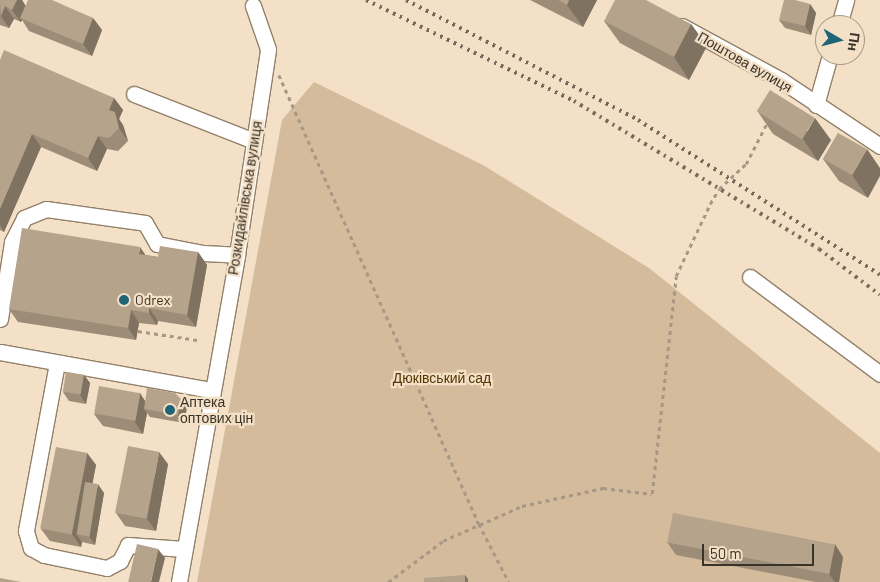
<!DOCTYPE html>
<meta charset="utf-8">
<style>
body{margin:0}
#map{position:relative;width:880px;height:582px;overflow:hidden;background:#f3e0c6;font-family:Barlow,sans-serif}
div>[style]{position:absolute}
.green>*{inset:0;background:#d3bb9c}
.path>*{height:2.5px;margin-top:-1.25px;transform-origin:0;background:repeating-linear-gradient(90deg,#a69885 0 4px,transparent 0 8px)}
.roads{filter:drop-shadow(1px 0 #928169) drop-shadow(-1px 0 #928169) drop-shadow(0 1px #928169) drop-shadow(0 -1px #928169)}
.minor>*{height:15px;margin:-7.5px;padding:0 7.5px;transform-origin:7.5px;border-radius:7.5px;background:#fff}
.rail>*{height:4px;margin-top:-2px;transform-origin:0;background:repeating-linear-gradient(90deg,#74695a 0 2.5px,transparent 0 7.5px)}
.wall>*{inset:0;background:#9c8c78}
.shaded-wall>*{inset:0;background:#7f7261}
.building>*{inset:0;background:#b5a38b;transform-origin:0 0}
.dots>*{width:14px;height:14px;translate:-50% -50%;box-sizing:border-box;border:2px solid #f3e0c6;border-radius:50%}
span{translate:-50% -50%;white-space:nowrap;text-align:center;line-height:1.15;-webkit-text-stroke:4.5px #f3e0c6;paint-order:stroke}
.street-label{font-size:14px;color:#3a3329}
.poi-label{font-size:14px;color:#3a3329}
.left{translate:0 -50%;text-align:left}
.park-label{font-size:14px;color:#533500}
.north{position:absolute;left:815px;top:15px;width:50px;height:50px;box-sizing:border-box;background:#f3e0c6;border:1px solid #a99b87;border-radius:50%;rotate:98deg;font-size:14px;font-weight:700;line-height:20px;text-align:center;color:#3a3329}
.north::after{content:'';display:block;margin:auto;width:18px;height:22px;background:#206576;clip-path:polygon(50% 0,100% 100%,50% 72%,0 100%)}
.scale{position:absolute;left:702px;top:544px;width:112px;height:22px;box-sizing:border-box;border:2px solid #3a3329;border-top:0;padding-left:6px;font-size:15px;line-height:18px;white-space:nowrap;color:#3a3329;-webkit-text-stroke:4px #f3e0c6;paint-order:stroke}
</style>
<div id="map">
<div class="green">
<i style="clip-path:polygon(314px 82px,483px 165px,649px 268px,880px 453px,880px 582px,197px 582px,282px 120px)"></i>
</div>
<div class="path">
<i style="left:279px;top:75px;width:492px;rotate:66deg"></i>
<i style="left:479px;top:524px;width:65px;rotate:62.7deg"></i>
<i style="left:138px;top:331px;width:60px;rotate:8.7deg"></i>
<i style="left:388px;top:582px;width:69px;rotate:-36.7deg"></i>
<i style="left:443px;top:541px;width:86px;rotate:-23.9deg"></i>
<i style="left:522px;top:506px;width:83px;rotate:-12.5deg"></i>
<i style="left:603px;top:488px;width:49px;rotate:7deg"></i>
<i style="left:652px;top:494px;width:219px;rotate:-83.7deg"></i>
<i style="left:676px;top:276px;width:80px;rotate:-64.7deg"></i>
<i style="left:710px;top:204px;width:17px;rotate:-59deg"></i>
<i style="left:719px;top:189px;width:37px;rotate:-43deg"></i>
<i style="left:746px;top:164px;width:48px;rotate:-62.9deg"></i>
</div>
<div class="roads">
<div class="minor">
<i style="left:839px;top:25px;width:26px;rotate:-74deg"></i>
<i style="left:682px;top:26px;width:113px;rotate:28.6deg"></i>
<i style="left:781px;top:80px;width:119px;rotate:33.7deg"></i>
<i style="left:134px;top:94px;width:129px;rotate:21.4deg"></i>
<i style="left:816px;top:105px;width:52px;rotate:-74.4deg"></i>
<i style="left:750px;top:277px;width:162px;rotate:36.7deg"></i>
<i style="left:0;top:319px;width:78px;rotate:-81.1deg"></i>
<i style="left:12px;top:242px;width:27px;rotate:-63deg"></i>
<i style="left:24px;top:218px;width:24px;rotate:-22deg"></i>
<i style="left:46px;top:209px;width:100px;rotate:8deg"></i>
<i style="left:145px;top:223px;width:24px;rotate:60deg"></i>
<i style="left:157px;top:244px;width:47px;rotate:11.1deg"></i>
<i style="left:203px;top:253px;width:34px;rotate:3deg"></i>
<i style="left:0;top:352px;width:215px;rotate:10.2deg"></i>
<i style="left:57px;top:363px;width:171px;rotate:100.5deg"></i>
<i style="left:26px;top:531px;width:18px;rotate:74deg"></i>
<i style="left:31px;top:548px;width:15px;rotate:28deg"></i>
<i style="left:44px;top:555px;width:64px;rotate:11.7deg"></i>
<i style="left:107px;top:568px;width:15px;rotate:-28deg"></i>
<i style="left:120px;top:561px;width:18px;rotate:-63deg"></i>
<i style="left:128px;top:545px;width:56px;rotate:4.1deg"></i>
<i style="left:179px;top:582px;width:332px;rotate:-79.9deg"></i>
<i style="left:237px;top:255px;width:208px;rotate:-81.4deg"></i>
<i style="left:268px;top:49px;width:46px;rotate:-109.2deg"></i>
</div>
</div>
<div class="rail">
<i style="left:366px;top:0;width:231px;rotate:25.9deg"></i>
<i style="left:574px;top:101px;width:286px;rotate:31.1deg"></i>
<i style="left:819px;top:249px;width:76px;rotate:37deg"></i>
<i style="left:406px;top:0;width:261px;rotate:27.3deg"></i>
<i style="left:638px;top:120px;width:287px;rotate:32.6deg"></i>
</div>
<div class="wall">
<i style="clip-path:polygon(0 0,22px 0,25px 6px,93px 18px,102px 30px,92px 56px,29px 31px,22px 20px,21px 22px,14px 19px,9px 28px,0 25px)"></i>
<i style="clip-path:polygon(530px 0,597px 0,583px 27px)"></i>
<i style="clip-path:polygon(810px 4px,816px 13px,811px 35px,785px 28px,779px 20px)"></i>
<i style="clip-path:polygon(604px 21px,691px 24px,707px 46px,689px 80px,620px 43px)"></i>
<i style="clip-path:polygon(0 60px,114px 98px,123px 110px,119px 119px,123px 125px,128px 141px,118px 151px,107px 149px,97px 171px,41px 147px,4px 232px,0 230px)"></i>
<i style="clip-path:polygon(758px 112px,831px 140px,818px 161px,773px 134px)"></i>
<i style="clip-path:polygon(838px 133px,868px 198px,839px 181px,823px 159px)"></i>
<i style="clip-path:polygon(198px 252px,207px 265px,196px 327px,158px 321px,157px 325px,139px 323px,136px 340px,18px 322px,9px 309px,146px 255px,158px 257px)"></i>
<i style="clip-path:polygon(84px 375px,90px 383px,86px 404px,69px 401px,63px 392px)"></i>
<i style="clip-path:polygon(140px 393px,145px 401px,181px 399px,187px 407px,184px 423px,150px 417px,147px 413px,143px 434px,103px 426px,94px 414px)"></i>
<i style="clip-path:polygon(87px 453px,96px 465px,92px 483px,104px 493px,95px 545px,82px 542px,81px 547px,50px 541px,41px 529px)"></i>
<i style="clip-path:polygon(168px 464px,156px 531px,125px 526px,116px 513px)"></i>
<i style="clip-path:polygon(667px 542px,843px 557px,839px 582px,816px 582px,676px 555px)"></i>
</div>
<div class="shaded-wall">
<i style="clip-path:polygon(16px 0,22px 0,27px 8px,20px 18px,22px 20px,21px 22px,12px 10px)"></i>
<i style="clip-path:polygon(569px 0,597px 0,583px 27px,567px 5px)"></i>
<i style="clip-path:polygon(810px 4px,816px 13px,811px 35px,805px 26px)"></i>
<i style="clip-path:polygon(5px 6px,14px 19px,9px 28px,1px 16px)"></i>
<i style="clip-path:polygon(93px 18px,102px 30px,92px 56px,83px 44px)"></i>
<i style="clip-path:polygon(691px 24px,707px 46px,689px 80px,674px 57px)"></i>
<i style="clip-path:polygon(114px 98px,123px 110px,119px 119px,123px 125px,128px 141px,119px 128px,109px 110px)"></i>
<i style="clip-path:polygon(815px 118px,831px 140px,818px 161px,803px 139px)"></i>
<i style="clip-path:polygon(32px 134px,41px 147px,4px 232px,0 225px,0 209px)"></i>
<i style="clip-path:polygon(98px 136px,107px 149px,97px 171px,88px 158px)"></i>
<i style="clip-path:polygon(867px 149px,880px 168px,880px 176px,868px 198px,852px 175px)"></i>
<i style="clip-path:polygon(140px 247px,149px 260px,139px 254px)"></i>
<i style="clip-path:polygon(198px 252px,207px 265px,196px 327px,187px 315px)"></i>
<i style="clip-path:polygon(149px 308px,158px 321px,157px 325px,149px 313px)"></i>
<i style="clip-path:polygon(131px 310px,139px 323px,136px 340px,128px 328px)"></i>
<i style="clip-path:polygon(84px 375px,90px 383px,86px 404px,80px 395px)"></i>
<i style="clip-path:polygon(140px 393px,148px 406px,144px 409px,147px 413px,143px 434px,135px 422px)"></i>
<i style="clip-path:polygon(181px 399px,187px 407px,184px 423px,178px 415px)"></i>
<i style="clip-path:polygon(159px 452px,168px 464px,156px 531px,147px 519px)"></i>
<i style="clip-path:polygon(87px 453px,96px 465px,83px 535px,76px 534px,82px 542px,81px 547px,72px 534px)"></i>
<i style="clip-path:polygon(98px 484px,104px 493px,95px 545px,89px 536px)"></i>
<i style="clip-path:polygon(835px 544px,843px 557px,839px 582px,835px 582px,829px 574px)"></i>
<i style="clip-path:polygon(158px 549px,165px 558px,159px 582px,151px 582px)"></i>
<i style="clip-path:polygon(465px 575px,468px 579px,468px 582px,465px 582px)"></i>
</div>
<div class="building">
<i style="clip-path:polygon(0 0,17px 0,12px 10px,5px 6px,1px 16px)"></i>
<i style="clip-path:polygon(28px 0,52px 0,93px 18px,83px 44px,20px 18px)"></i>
<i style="clip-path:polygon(558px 0,569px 0,567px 5px)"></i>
<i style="clip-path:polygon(615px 0,646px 0,691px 24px,674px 57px,604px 21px)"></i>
<i style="clip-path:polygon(784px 0,795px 0,810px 4px,805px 26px,779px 20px)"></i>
<i style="clip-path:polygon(4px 50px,114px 98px,109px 110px,115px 112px,119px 128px,109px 138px,98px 136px,88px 158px,32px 134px,0 209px,0 60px)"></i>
<i style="left:770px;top:90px;width:53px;height:25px;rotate:32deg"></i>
<i style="left:838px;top:133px;width:33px;height:30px;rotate:29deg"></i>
<i style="clip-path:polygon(22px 228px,140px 247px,139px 254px,158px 257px,160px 246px,198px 252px,187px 315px,149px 308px,149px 313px,131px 310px,128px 328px,9px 309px)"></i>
<i style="left:66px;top:372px;width:18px;height:20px;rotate:9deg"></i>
<i style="left:99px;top:386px;width:42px;height:28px;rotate:10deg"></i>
<i style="clip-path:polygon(147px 388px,175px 393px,181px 399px,178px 415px,144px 409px)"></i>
<i style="left:128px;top:446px;width:32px;height:68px;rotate:11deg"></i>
<i style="left:56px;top:447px;width:32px;height:83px;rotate:11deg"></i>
<i style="left:85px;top:482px;width:13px;height:53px;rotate:9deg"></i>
<i style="left:673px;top:513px;width:165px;height:30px;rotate:11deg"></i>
<i style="left:137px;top:544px;width:22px;height:39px;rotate:13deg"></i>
<i style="clip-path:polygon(465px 575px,465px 582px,424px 582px,424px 578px)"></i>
<i style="clip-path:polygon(0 578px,21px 582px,0 582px)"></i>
</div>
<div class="dots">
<i style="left:124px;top:300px;background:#206576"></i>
<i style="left:170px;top:410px;background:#206576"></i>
</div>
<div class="street-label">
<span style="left:745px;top:62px;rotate:30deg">Поштова вулиця</span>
<span style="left:245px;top:198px;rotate:-81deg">Розкидайлівська вулиця</span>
</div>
<div class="poi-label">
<span class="left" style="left:135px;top:300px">Odrex</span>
<span class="left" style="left:180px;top:410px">Аптека<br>оптових цін</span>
</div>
<div class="park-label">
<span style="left:442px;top:378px">Дюківський сад</span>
</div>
<div class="north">Пн</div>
<div class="scale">50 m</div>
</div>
